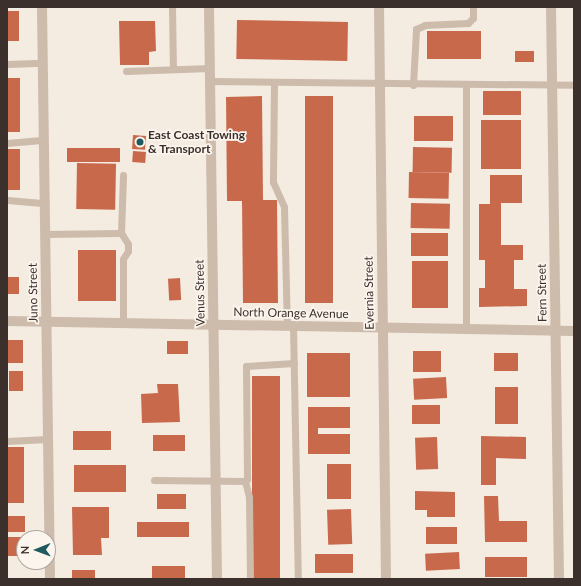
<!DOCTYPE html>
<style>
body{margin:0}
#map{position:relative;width:581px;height:586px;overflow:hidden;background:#f4ebe1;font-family:Lato,sans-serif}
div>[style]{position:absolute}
.building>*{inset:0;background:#c8694b;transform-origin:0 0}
.service>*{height:7px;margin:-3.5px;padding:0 3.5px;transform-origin:3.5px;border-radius:3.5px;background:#cdbbac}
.minor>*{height:10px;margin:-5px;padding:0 5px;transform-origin:5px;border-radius:5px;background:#cdbbac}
.dots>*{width:11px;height:11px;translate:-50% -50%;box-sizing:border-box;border:2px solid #fbf5ee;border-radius:50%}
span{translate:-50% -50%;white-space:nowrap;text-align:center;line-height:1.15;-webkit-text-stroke:3.5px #fbf5ee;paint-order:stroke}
.poi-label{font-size:12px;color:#3b302b;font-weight:700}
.left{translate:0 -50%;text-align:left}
.street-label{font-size:12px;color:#3b302b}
.frame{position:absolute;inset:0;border:8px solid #3b302b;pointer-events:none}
.north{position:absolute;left:16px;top:530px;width:40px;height:40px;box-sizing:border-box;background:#fbf5ee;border:1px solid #aea6a0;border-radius:50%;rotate:269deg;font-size:11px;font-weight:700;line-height:16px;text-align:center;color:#3b302b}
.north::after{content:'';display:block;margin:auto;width:14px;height:18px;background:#1f5a5e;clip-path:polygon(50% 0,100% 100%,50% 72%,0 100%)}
</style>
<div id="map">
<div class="building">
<i style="left:7px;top:11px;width:12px;height:30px"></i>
<i style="left:237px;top:20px;width:111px;height:39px;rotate:1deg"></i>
<i style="clip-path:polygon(119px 21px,155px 21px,156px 51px,149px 52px,149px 65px,120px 65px)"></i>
<i style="left:427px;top:31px;width:54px;height:28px"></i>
<i style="left:515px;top:51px;width:19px;height:11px"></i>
<i style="left:7px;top:78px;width:13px;height:54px"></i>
<i style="left:483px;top:91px;width:38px;height:24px"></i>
<i style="clip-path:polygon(262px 96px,263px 200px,277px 200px,278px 303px,243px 303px,242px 201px,227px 201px,226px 97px)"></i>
<i style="left:305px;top:96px;width:28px;height:207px"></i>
<i style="left:414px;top:116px;width:39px;height:25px"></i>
<i style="left:481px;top:120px;width:40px;height:49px"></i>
<i style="left:133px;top:135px;width:13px;height:14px;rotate:4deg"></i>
<i style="left:413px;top:147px;width:39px;height:25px;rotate:1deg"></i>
<i style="left:67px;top:148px;width:53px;height:14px"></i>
<i style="left:7px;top:149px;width:13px;height:41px"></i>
<i style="left:133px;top:151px;width:13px;height:11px;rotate:4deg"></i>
<i style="left:77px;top:163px;width:39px;height:46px;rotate:1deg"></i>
<i style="left:409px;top:172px;width:40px;height:26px;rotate:1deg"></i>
<i style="clip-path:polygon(490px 175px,522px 175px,522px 203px,501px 203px,501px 245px,523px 245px,523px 260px,514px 260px,514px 289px,527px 289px,527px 306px,479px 307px,479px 288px,485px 288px,485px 260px,479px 260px,479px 204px,490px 204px)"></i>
<i style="left:411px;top:203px;width:39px;height:25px;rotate:1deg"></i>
<i style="left:411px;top:233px;width:37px;height:23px"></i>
<i style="left:78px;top:250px;width:38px;height:51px"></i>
<i style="left:412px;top:261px;width:36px;height:47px"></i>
<i style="left:7px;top:277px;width:12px;height:17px"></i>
<i style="left:180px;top:278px;width:22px;height:12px;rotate:87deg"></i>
<i style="left:7px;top:340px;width:16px;height:23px"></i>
<i style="left:188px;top:341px;width:13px;height:21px;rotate:90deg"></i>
<i style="left:441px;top:351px;width:21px;height:28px;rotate:90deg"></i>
<i style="left:307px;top:353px;width:43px;height:44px"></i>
<i style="left:494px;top:353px;width:24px;height:18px"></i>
<i style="left:9px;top:371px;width:14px;height:20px"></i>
<i style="left:252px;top:376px;width:28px;height:203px"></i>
<i style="left:446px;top:377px;width:21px;height:33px;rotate:87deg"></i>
<i style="clip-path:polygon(157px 384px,178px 384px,180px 422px,142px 423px,141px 394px,158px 393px)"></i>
<i style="left:495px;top:387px;width:23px;height:37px"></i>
<i style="left:412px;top:405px;width:28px;height:19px"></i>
<i style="clip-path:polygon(308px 407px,350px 407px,350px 428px,318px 428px,318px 434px,350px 434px,350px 454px,308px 454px)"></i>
<i style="left:111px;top:431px;width:19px;height:38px;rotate:90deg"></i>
<i style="left:185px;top:435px;width:16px;height:32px;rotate:90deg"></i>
<i style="clip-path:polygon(481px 436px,526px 437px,526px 459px,496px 458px,496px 485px,481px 485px)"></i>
<i style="left:437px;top:437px;width:32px;height:22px;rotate:88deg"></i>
<i style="left:24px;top:447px;width:56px;height:17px;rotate:90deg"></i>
<i style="left:327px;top:464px;width:24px;height:35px"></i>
<i style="left:74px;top:465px;width:52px;height:27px"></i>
<i style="clip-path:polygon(415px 491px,455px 492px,455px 517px,427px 517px,427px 510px,415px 510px)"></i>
<i style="left:157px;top:494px;width:29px;height:15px"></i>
<i style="clip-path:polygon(484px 496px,498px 496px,499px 521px,527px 521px,527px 542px,485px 542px)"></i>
<i style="clip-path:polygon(72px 507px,109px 507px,109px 538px,101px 538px,102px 555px,73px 555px)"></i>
<i style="left:351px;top:509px;width:35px;height:24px;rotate:88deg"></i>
<i style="left:7px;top:516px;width:18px;height:16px"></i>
<i style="left:189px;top:522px;width:15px;height:52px;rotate:90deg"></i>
<i style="left:426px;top:527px;width:31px;height:17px"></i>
<i style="left:7px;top:537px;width:16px;height:19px"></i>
<i style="left:459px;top:552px;width:17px;height:34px;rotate:87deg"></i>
<i style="left:315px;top:554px;width:38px;height:19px"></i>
<i style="left:527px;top:557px;width:20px;height:42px;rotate:90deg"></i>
<i style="left:185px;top:566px;width:13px;height:33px;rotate:90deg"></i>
<i style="left:72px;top:570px;width:23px;height:9px"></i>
</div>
<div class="service">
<i style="left:172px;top:7px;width:61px;rotate:89.1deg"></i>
<i style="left:7px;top:64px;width:36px;rotate:-2deg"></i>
<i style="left:126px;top:71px;width:84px;rotate:-2deg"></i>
<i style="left:210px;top:81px;width:364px;rotate:0.6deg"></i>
<i style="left:274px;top:83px;width:99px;rotate:90.6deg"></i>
<i style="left:273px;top:182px;width:27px;rotate:66deg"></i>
<i style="left:284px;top:207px;width:119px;rotate:88.6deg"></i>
<i style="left:413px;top:85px;width:56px;rotate:-86.9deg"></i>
<i style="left:416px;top:29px;width:10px;rotate:-24deg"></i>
<i style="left:425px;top:25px;width:43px;rotate:-2.7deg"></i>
<i style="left:468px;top:23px;width:7px;rotate:-45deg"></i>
<i style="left:473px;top:18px;width:11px;rotate:-90deg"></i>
<i style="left:466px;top:85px;width:244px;rotate:90deg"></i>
<i style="left:7px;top:143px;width:37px;rotate:-5deg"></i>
<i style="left:7px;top:200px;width:38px;rotate:5deg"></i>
<i style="left:45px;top:234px;width:76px;rotate:-0.8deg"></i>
<i style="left:123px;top:323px;width:64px;rotate:-90deg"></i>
<i style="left:123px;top:259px;width:9px;rotate:-58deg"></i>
<i style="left:128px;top:251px;width:7px;rotate:-90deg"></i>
<i style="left:128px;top:244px;width:13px;rotate:-122deg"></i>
<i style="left:121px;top:233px;width:58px;rotate:-88deg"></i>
<i style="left:293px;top:326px;width:253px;rotate:88.9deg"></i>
<i style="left:7px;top:441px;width:41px;rotate:-2.8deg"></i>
<i style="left:154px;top:480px;width:91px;rotate:0.6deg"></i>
<i style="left:250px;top:579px;width:82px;rotate:-90.7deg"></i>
<i style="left:249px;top:497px;width:16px;rotate:-104deg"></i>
<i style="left:245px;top:481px;width:3px;rotate:-45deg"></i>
<i style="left:247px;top:479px;width:113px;rotate:-90.5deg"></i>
<i style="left:246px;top:366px;width:48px;rotate:-3.6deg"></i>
</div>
<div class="minor">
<i style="left:42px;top:7px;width:572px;rotate:89.2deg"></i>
<i style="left:209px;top:7px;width:572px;rotate:89.2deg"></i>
<i style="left:379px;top:7px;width:572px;rotate:89.3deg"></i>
<i style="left:551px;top:7px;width:572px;rotate:89.2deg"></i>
<i style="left:7px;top:321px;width:567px;rotate:1.01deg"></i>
</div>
<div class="dots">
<i style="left:140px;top:142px;background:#1f5a5e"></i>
</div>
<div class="poi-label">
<span class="left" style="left:148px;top:142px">East Coast Towing<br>&amp; Transport</span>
</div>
<div class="street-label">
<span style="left:33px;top:293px;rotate:-91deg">Juno Street</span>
<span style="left:200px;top:293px;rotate:-91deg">Venus Street</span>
<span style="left:369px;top:293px;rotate:-91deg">Evernia Street</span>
<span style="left:542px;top:293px;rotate:-91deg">Fern Street</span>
<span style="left:291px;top:313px;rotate:1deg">North Orange Avenue</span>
</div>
<div class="frame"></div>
<div class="north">N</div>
</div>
